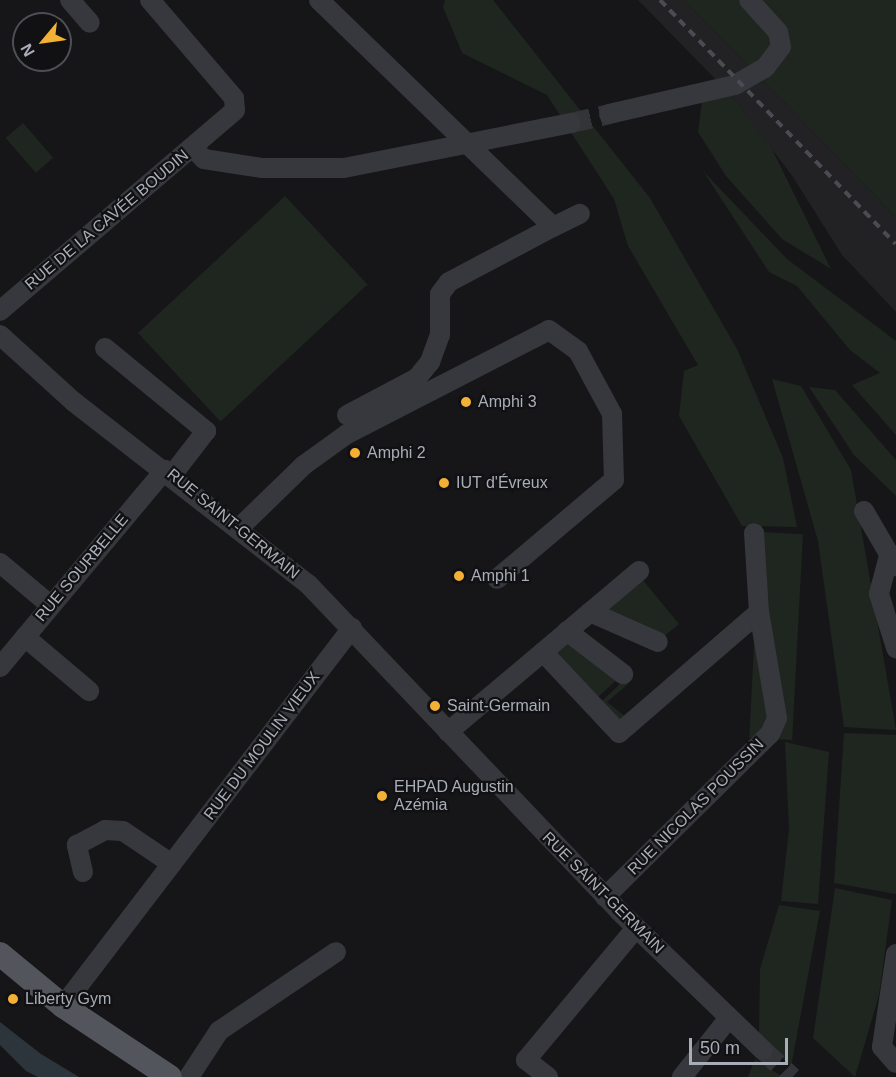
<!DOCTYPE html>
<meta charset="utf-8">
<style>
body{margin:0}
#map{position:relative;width:896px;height:1077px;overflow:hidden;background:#161618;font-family:Arial,sans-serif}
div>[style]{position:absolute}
.built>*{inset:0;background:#222225}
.green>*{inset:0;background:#1e261f;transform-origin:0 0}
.water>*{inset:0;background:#2c353c}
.minor-tunnel>*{height:20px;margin-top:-10px;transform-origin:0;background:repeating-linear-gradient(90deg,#333438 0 20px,transparent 0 30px)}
.minor>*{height:20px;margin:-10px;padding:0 10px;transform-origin:10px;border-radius:10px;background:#37383d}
.major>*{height:24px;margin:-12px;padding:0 12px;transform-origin:12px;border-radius:12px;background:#53555c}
.rail>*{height:4px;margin-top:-2px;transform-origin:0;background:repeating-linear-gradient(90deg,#4a4c52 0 8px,transparent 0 14px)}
.dots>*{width:16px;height:16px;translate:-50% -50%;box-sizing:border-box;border:3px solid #111113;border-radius:50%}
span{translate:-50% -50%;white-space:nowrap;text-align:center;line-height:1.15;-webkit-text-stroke:4.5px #111113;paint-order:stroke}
.street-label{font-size:16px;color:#a8adb8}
.poi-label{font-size:16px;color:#a8adb8}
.left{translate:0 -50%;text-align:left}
.north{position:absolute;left:12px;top:12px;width:60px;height:60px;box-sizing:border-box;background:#111113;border:2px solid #4d4f55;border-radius:50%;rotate:241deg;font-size:16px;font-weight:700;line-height:24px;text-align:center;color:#a8adb8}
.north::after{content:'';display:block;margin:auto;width:21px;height:27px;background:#f2b134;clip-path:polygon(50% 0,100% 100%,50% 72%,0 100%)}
.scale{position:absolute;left:689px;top:1038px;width:99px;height:27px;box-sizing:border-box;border:3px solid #a8adb8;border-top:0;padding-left:8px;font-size:18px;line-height:21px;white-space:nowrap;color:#a8adb8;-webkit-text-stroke:4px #111113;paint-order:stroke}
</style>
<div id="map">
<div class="built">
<i style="clip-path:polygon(638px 0,684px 0,896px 217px,896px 312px,842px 255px,793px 177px,729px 93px)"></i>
</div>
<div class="green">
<i style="clip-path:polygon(445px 0,493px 0,650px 198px,737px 349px,783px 458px,797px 527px,742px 526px,679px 416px,684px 371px,698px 365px,628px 246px,614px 199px,547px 95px,462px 53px,443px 7px)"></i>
<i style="clip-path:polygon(684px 0,896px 0,896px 217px)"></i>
<i style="clip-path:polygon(729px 93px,771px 147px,831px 269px,782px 239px,726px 176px,698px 132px,702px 102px)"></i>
<i style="left:23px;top:123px;width:46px;height:23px;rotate:49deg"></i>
<i style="clip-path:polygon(703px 171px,787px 259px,896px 341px,896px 435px,852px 385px,880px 373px,850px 350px,797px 286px,769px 272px)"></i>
<i style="left:285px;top:196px;width:121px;height:201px;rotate:47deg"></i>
<i style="clip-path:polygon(772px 379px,801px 386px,851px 470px,896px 730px,844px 727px,818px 541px)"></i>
<i style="clip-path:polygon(809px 387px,835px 390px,896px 460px,896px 496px,854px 455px)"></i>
<i style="left:760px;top:532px;width:43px;height:206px;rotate:3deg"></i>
<i style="clip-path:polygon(642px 579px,679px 624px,663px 637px,605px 610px)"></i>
<i style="clip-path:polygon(571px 638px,620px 677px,598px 697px,555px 655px)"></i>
<i style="clip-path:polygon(624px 680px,628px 684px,607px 702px,626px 717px,621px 722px,601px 702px)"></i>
<i style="clip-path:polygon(844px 733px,896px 735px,896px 894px,834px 883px)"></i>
<i style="clip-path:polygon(785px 742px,829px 752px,818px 904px,781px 901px,789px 829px)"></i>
<i style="clip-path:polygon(835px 888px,892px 900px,879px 995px,855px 1077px,813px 1038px)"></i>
<i style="clip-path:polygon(779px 905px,820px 911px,791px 1067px,759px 1033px,760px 969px)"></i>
<i style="clip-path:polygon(755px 1059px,783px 1077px,748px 1077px)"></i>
</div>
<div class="water">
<i style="clip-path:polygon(0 1022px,41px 1054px,79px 1077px,38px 1077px,26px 1071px,0 1045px)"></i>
</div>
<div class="minor-tunnel">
<i style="left:571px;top:123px;width:39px;rotate:-13deg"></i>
<i style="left:763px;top:1050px;width:40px;rotate:43deg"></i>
</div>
<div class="minor">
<i style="left:70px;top:0;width:30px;rotate:49deg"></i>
<i style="left:319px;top:0;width:326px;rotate:44.1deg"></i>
<i style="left:553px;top:227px;width:30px;rotate:-26deg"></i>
<i style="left:609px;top:114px;width:129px;rotate:-13deg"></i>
<i style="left:735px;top:85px;width:34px;rotate:-30deg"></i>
<i style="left:765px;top:68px;width:26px;rotate:-53deg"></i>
<i style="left:781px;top:47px;width:15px;rotate:-101deg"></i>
<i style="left:778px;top:32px;width:43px;rotate:-132.2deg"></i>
<i style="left:192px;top:147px;width:17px;rotate:45deg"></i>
<i style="left:204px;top:159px;width:59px;rotate:8.8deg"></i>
<i style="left:262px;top:168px;width:82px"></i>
<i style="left:344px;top:168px;width:231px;rotate:-11.2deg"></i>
<i style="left:0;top:311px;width:309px;rotate:-40.5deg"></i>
<i style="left:235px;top:110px;width:12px;rotate:-95deg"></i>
<i style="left:234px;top:98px;width:129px;rotate:-130.6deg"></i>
<i style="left:0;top:335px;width:100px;rotate:42.2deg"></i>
<i style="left:74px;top:402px;width:296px;rotate:37.9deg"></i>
<i style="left:308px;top:584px;width:451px;rotate:46.4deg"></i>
<i style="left:619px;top:911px;width:200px;rotate:44deg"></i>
<i style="left:105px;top:348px;width:131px;rotate:39.4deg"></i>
<i style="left:206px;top:431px;width:56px;rotate:127.7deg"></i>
<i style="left:347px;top:415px;width:79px;rotate:-27.9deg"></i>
<i style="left:417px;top:378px;width:21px;rotate:-51deg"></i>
<i style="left:430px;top:362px;width:29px;rotate:-70deg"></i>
<i style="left:440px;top:335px;width:41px;rotate:-90deg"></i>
<i style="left:440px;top:294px;width:15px;rotate:-53deg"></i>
<i style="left:449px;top:282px;width:118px;rotate:-27.9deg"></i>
<i style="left:864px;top:511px;width:64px;rotate:59.8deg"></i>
<i style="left:239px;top:528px;width:91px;rotate:-44.1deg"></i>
<i style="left:304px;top:465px;width:53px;rotate:-35.8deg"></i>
<i style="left:347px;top:434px;width:227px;rotate:-27.2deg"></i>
<i style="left:549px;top:330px;width:36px;rotate:36deg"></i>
<i style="left:578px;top:351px;width:72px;rotate:61.6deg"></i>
<i style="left:612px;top:414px;width:66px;rotate:88.3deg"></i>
<i style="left:614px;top:480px;width:153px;rotate:139.8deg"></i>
<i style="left:889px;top:556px;width:39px;rotate:105deg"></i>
<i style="left:879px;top:594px;width:57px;rotate:72.5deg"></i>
<i style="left:0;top:563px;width:65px;rotate:40deg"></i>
<i style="left:590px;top:612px;width:74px;rotate:23.8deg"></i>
<i style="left:567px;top:631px;width:71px;rotate:37.5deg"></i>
<i style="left:25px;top:637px;width:84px;rotate:40.2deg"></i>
<i style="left:543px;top:652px;width:111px;rotate:46.8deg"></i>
<i style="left:619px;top:733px;width:185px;rotate:-40.8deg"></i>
<i style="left:0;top:667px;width:257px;rotate:-50.1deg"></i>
<i style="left:448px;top:732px;width:250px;rotate:-40.1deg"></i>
<i style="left:83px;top:872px;width:28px;rotate:-103deg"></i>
<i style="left:77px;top:845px;width:32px;rotate:-28deg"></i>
<i style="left:105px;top:830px;width:18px;rotate:3deg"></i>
<i style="left:123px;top:831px;width:59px;rotate:34deg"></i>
<i style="left:605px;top:897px;width:232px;rotate:-44.7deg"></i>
<i style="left:770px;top:734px;width:17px;rotate:-66deg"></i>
<i style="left:777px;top:718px;width:108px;rotate:-99.6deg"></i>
<i style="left:759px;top:612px;width:79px;rotate:-93.6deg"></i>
<i style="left:896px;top:954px;width:94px;rotate:98.6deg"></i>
<i style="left:882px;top:1047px;width:21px;rotate:49deg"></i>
<i style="left:63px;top:1006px;width:476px;rotate:-52.6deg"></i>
<i style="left:189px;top:1077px;width:55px;rotate:-56.9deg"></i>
<i style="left:219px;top:1031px;width:141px;rotate:-34deg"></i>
<i style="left:548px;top:1077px;width:28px;rotate:-142deg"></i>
<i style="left:526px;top:1060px;width:172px;rotate:-50.2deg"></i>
<i style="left:682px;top:1077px;width:75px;rotate:-51.5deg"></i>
</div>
<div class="major">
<i style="left:0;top:954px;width:82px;rotate:39.5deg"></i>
<i style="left:63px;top:1006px;width:128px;rotate:33.6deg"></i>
</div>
<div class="rail">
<i style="left:660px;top:0;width:339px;rotate:46deg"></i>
</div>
<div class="dots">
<i style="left:466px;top:402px;background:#f2b134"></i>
<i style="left:355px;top:453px;background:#f2b134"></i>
<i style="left:444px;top:483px;background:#f2b134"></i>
<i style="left:459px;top:576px;background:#f2b134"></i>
<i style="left:435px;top:706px;background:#f2b134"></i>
<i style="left:382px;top:796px;background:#f2b134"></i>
<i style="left:13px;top:999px;background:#f2b134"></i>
</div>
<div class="street-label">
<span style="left:107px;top:220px;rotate:-40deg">RUE DE LA CAVÉE BOUDIN</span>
<span style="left:233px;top:524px;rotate:39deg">RUE SAINT-GERMAIN</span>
<span style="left:82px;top:568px;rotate:-50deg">RUE SOURBELLE</span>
<span style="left:262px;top:746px;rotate:-53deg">RUE DU MOULIN VIEUX</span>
<span style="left:696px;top:807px;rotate:-45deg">RUE NICOLAS POUSSIN</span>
<span style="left:603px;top:893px;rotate:45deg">RUE SAINT-GERMAIN</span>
</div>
<div class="poi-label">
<span class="left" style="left:478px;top:402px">Amphi 3</span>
<span class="left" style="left:367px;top:453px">Amphi 2</span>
<span class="left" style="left:456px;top:483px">IUT d'Évreux</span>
<span class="left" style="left:471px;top:576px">Amphi 1</span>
<span class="left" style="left:447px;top:706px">Saint-Germain</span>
<span class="left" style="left:394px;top:796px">EHPAD Augustin<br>Azémia</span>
<span class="left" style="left:25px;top:999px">Liberty Gym</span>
</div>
<div class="north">N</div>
<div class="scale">50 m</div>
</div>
